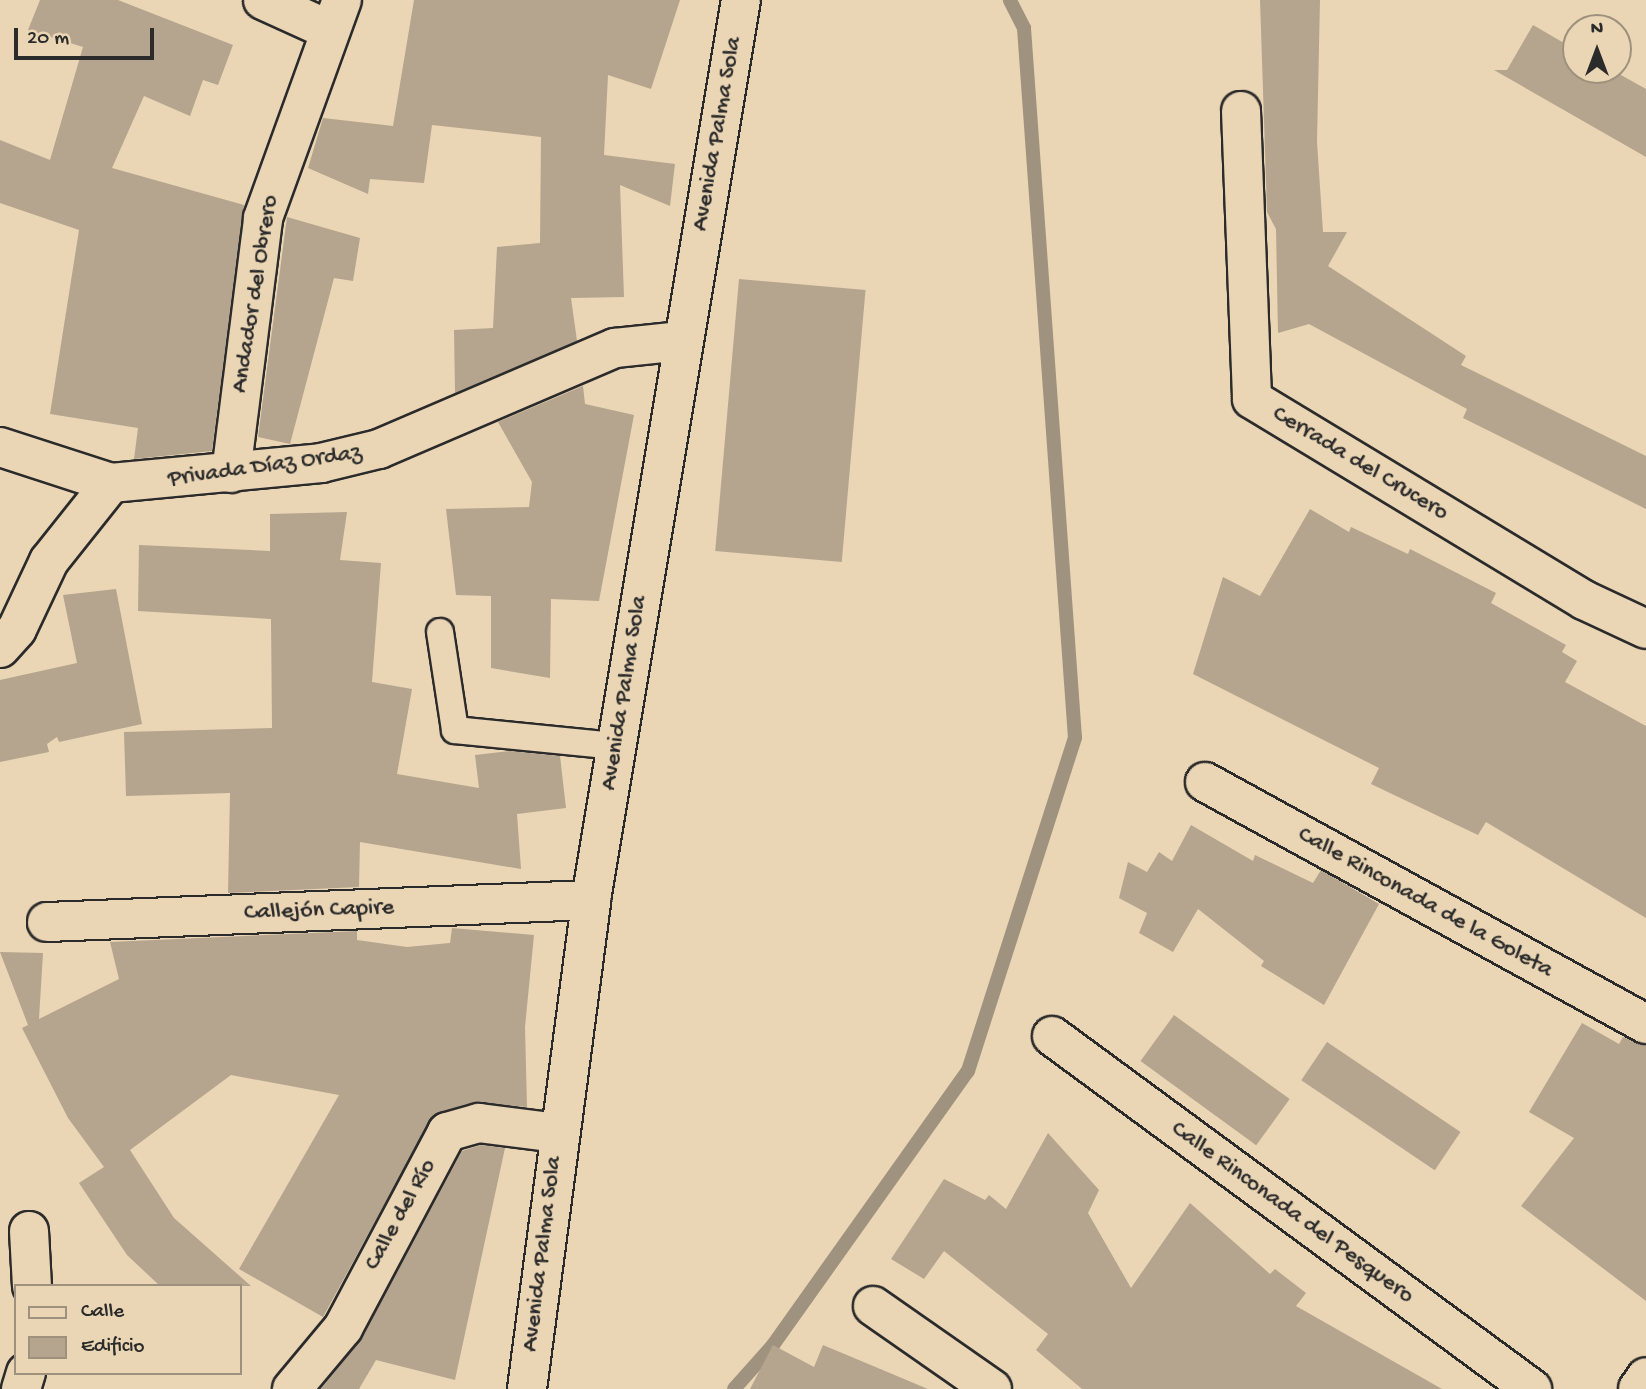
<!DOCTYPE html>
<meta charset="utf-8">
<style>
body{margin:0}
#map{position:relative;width:1646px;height:1389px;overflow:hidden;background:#ead5b4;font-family:"Gochi Hand",sans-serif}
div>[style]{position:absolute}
.stream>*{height:14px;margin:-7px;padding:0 7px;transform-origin:7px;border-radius:7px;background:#9f927e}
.building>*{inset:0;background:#b5a58e;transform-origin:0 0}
.roads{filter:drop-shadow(2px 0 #2b2b2b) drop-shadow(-2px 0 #2b2b2b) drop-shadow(0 2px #2b2b2b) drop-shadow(0 -2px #2b2b2b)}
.service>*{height:26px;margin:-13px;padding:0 13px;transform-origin:13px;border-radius:13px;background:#ead5b4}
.minor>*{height:38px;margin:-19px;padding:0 19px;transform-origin:19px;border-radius:19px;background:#ead5b4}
.tertiary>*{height:38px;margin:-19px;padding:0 19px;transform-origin:19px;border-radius:19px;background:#ead5b4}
span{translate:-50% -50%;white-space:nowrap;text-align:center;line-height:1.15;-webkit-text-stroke:7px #ead5b4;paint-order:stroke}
.street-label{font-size:24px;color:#2b2b2b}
.legend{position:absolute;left:14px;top:1284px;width:228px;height:91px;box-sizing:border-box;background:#ead5b4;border:2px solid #9e917d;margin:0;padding:9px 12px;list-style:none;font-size:21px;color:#2b2b2b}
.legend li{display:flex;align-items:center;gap:14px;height:35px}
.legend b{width:35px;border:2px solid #9e917d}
.north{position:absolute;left:1562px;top:14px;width:70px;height:70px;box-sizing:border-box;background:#ead5b4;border:2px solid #9e917d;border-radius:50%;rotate:0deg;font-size:19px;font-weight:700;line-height:28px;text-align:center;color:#2b2b2b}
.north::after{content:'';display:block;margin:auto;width:24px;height:32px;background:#2b2b2b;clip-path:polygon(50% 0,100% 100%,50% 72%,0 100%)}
.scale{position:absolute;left:14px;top:28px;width:140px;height:32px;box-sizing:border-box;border:4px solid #2b2b2b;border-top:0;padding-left:9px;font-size:21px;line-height:24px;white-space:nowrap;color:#2b2b2b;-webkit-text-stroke:5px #ead5b4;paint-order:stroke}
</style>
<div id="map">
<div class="stream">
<i style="left:734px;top:1389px;width:59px;rotate:-48.4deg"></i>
<i style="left:773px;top:1345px;width:336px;rotate:-54.6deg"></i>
<i style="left:968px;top:1071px;width:350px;rotate:-72.2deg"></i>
<i style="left:1075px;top:738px;width:712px;rotate:-94.11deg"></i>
<i style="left:1024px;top:28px;width:31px;rotate:-117deg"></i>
</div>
<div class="building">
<i style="clip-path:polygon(40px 0,118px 0,233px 45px,218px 85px,203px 80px,190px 116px,144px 96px,112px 168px,244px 205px,212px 451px,134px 459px,138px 428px,50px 414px,79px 230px,0 203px,0 140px,50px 160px,83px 47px,28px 30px)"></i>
<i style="clip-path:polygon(414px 0,680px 0,651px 89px,608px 75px,604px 155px,675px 164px,670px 206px,620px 185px,624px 297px,571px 298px,577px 341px,455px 393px,454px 330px,493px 328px,497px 247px,540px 243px,541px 137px,432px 125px,424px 183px,370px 179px,368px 194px,308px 168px,323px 118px,393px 126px)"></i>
<i style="clip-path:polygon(1260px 0,1320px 0,1317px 142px,1323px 232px,1347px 232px,1328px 266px,1466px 356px,1461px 365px,1646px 456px,1646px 509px,1463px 418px,1467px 409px,1309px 324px,1278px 333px,1276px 229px,1267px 212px)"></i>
<i style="clip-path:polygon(1533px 25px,1576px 50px,1576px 70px,1612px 70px,1646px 89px,1646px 157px,1494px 70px,1507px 70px)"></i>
<i style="clip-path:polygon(287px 217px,360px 238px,353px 281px,334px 278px,290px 444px,258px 437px)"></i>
<i style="left:739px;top:279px;width:127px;height:273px;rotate:5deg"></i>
<i style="clip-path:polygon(583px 386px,585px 404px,634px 415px,599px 601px,551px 599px,550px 678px,491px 668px,491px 596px,456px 595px,446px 509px,529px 507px,532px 482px,498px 422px)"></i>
<i style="clip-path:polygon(1310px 509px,1349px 532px,1351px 527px,1408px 554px,1410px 549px,1496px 593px,1491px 603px,1566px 645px,1562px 652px,1577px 661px,1565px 682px,1646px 726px,1646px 918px,1486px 822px,1478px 835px,1371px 784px,1379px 768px,1193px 674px,1223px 577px,1260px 596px)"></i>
<i style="clip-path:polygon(347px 512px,340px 560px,381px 563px,372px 682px,412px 689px,397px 774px,479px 788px,475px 755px,510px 751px,560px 756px,566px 808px,517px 814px,521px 869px,360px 842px,359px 887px,228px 893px,230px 793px,126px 796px,124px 732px,272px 728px,271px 619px,138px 611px,139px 545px,270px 551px,270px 514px)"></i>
<i style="clip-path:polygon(116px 589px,142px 724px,59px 742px,57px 737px,47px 744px,49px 752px,0 762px,0 680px,77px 663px,63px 595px)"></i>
<i style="clip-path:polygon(1191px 825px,1253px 861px,1255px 855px,1313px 883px,1321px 870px,1379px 904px,1324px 1005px,1261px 966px,1264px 961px,1198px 909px,1173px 952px,1139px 933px,1147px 913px,1119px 898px,1128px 862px,1147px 872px,1159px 852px,1172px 861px)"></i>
<i style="clip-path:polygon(452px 928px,534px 935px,525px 1027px,527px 1107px,474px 1102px,433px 1115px,323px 1317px,239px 1269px,339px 1095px,231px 1075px,130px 1150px,174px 1218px,251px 1286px,160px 1286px,127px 1255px,79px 1183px,104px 1167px,68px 1118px,22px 1028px,28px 1025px,0 952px,43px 953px,39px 1019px,119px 979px,110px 942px,357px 931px,357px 940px,407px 947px,450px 943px)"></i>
<i style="left:1174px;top:1015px;width:143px;height:57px;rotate:36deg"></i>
<i style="clip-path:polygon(1582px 1023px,1619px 1044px,1623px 1037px,1646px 1046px,1646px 1301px,1521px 1206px,1574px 1138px,1529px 1112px)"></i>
<i style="left:1327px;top:1042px;width:161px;height:46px;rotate:34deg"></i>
<i style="clip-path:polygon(1048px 1133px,1099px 1190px,1088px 1213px,1131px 1288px,1190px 1203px,1270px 1274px,1275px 1269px,1306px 1293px,1296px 1306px,1442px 1389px,1082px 1389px,1036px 1350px,1048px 1334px,944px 1251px,924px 1279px,891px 1259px,944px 1179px,985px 1200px,989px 1195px,1006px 1209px)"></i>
<i style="clip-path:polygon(481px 1145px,505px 1148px,455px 1380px,376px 1360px,359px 1389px,321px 1389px,362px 1338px,462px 1151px)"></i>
<i style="clip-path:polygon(773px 1345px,814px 1367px,823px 1345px,928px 1389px,750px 1389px)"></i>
</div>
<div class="roads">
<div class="service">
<i style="left:440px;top:632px;width:99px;rotate:81.3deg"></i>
<i style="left:455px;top:730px;width:162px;rotate:5.7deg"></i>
</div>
<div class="minor">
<i style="left:263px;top:0;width:72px;rotate:24.4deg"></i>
<i style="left:1241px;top:111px;width:288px;rotate:87.8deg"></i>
<i style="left:1252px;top:399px;width:388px;rotate:31.2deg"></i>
<i style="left:1584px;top:600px;width:68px;rotate:25.1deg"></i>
<i style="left:0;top:447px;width:117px;rotate:18deg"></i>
<i style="left:111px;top:483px;width:211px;rotate:-5.4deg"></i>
<i style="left:321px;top:463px;width:60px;rotate:-13.6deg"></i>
<i style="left:379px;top:449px;width:257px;rotate:-23.2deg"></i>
<i style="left:615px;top:348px;width:67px;rotate:-6deg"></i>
<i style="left:231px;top:473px;width:257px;rotate:-82.8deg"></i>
<i style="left:263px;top:218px;width:232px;rotate:-70.1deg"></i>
<i style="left:0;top:648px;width:25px;rotate:-48deg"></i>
<i style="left:17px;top:629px;width:75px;rotate:-64.8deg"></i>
<i style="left:49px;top:561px;width:100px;rotate:-51.5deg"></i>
<i style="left:1205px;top:782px;width:503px;rotate:28.76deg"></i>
<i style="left:47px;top:922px;width:544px;rotate:-2.32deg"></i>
<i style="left:1052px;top:1036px;width:596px;rotate:36.33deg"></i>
<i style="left:29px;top:1231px;width:55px;rotate:86.9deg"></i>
<i style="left:873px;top:1306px;width:145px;rotate:34.9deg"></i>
<i style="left:21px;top:1389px;width:17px;rotate:-73deg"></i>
<i style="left:292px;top:1389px;width:80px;rotate:-50.1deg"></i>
<i style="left:343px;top:1328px;width:222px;rotate:-62deg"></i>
<i style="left:447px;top:1132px;width:33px;rotate:-16deg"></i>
<i style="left:479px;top:1123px;width:79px;rotate:7.3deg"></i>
<i style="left:1638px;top:1389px;width:14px;rotate:-56deg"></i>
</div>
<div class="tertiary">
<i style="left:527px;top:1389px;width:493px;rotate:-82.5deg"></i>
<i style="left:591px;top:900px;width:912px;rotate:-80.54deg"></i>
</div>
</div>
<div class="street-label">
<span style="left:718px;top:134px;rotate:-80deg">Avenida Palma Sola</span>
<span style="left:256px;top:294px;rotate:-81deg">Andador del Obrero</span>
<span style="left:1360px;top:464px;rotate:31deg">Cerrada del Crucero</span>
<span style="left:265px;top:467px;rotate:-8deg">Privada Díaz Ordaz</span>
<span style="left:625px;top:693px;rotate:-81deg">Avenida Palma Sola</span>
<span style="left:1425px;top:903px;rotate:29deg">Calle Rinconada de la Goleta</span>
<span style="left:319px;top:911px;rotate:-2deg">Callejón Capire</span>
<span style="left:1292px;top:1213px;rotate:36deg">Calle Rinconada del Pesquero</span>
<span style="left:401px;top:1215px;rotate:-61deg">Calle del Río</span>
<span style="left:543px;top:1254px;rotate:-83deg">Avenida Palma Sola</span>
</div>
<ul class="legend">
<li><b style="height:9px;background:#ead5b4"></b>Calle</li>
<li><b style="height:19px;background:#b5a58e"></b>Edificio</li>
</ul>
<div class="north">N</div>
<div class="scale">20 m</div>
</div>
